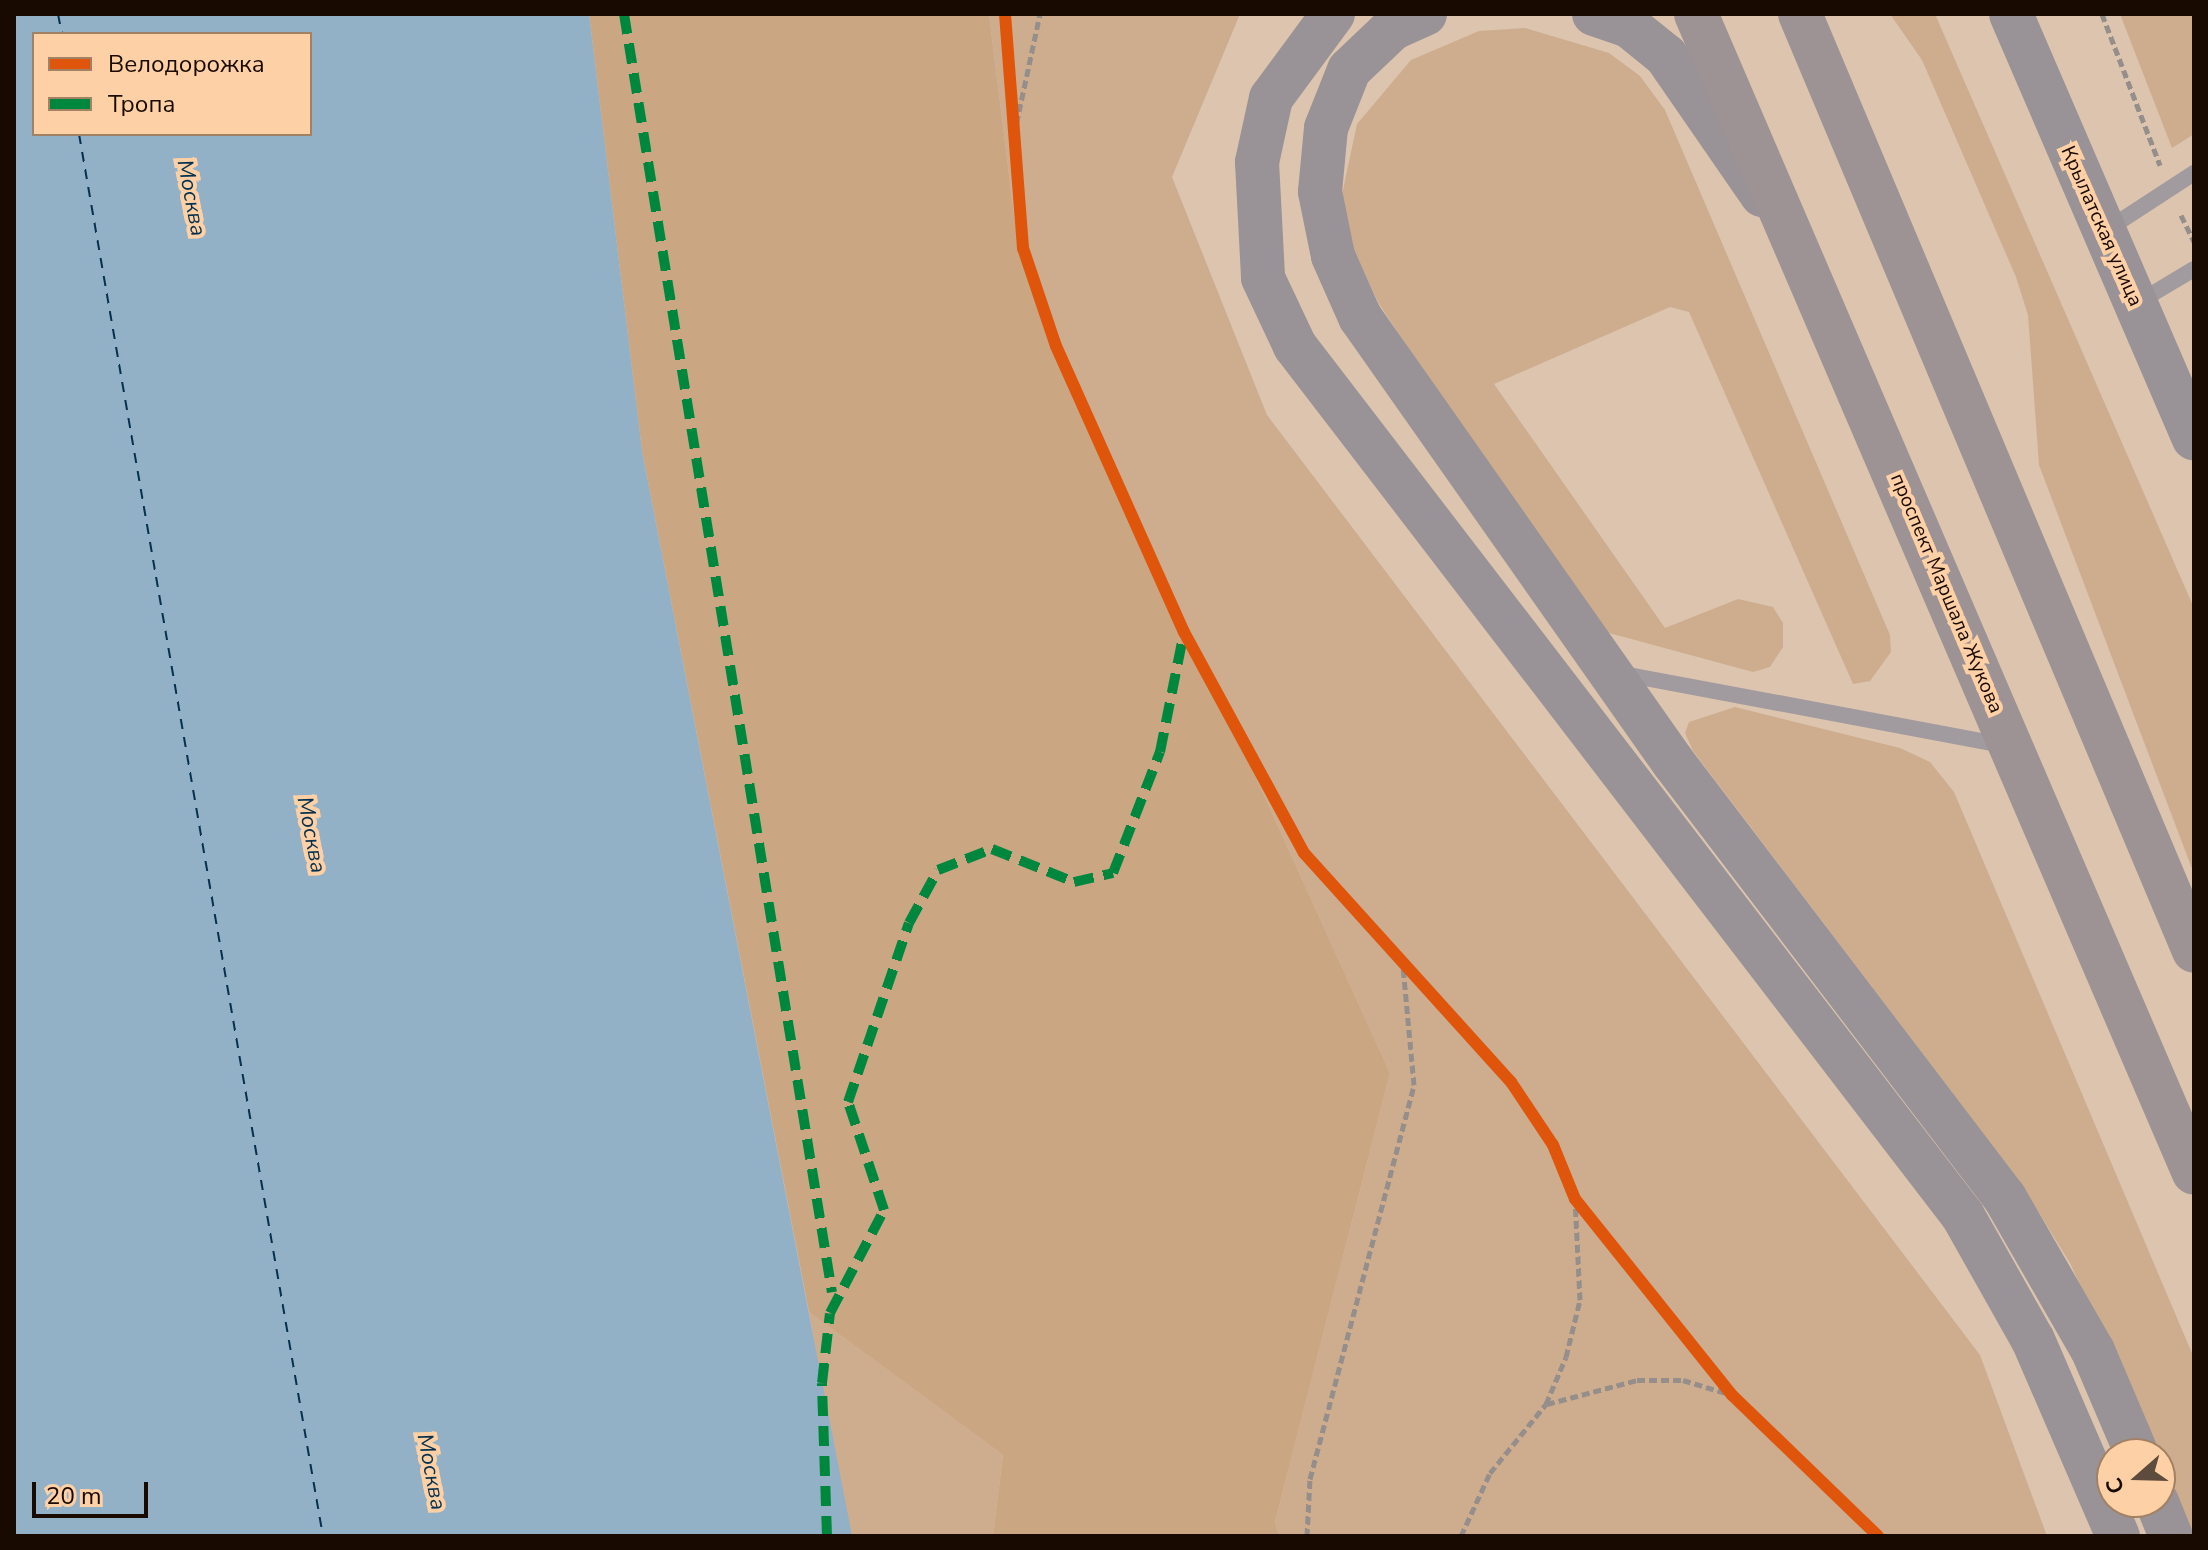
<!DOCTYPE html>
<meta charset="utf-8">
<style>
body{margin:0}
#map{position:relative;width:2208px;height:1550px;overflow:hidden;background:#dcc4ae;font-family:"Nunito Sans",sans-serif}
div>[style]{position:absolute}
.green>*{inset:0;background:#cead8f}
.forest>*{inset:0;background:#cba683}
.water>*{inset:0;background:#92b0c6}
.ferry>*{height:2px;margin-top:-1px;transform-origin:0;background:repeating-linear-gradient(90deg,#06314e 0 10px,transparent 0 18px)}
.path>*{height:5px;margin-top:-2.5px;transform-origin:0;background:repeating-linear-gradient(90deg,#968e8b 0 8px,transparent 0 12px)}
.lane>*{height:16px;margin:-8px;padding:0 8px;transform-origin:8px;border-radius:8px;background:#a19b9f}
.secondary>*{height:44px;margin:-22px;padding:0 22px;transform-origin:22px;border-radius:22px;background:#999296}
.primary>*{height:44px;margin:-22px;padding:0 22px;transform-origin:22px;border-radius:22px;background:#9d9394}
.quiet>*{height:10px;margin-top:-5px;transform-origin:0;background:repeating-linear-gradient(90deg,#00873e 0 20px,transparent 0 30px)}
.cycleway>*{height:12px;margin:-6px;padding:0 6px;transform-origin:6px;border-radius:6px;background:#de550b}
span{translate:-50% -50%;white-space:nowrap;text-align:center;line-height:1.15;-webkit-text-stroke:8px #fed0a6;paint-order:stroke}
.street-label{font-size:20px;color:#190a00}
.water-label{font-size:22px;color:#06314e;font-style:italic}
.frame{position:absolute;inset:0;border:16px solid #190a00;pointer-events:none}
.legend{position:absolute;left:32px;top:32px;width:280px;height:104px;box-sizing:border-box;background:#fed0a6;border:2px solid #a28164;margin:0;padding:10px 14px;list-style:none;font-size:24px;color:#190a00}
.legend li{display:flex;align-items:center;gap:16px;height:40px}
.legend b{width:40px;border:2px solid #a28164}
.north{position:absolute;left:2096px;top:1438px;width:80px;height:80px;box-sizing:border-box;background:#fed0a6;border:2px solid #a28164;border-radius:50%;rotate:250deg;font-size:22px;font-weight:700;line-height:32px;text-align:center;color:#190a00}
.north::after{content:'';display:block;margin:auto;width:28px;height:36px;background:#5d4b3d;clip-path:polygon(50% 0,100% 100%,50% 72%,0 100%)}
.scale{position:absolute;left:32px;top:1482px;width:116px;height:36px;box-sizing:border-box;border:4px solid #190a00;border-top:0;padding-left:10px;font-size:24px;line-height:28px;white-space:nowrap;color:#190a00;-webkit-text-stroke:6px #fed0a6;paint-order:stroke}
</style>
<div id="map">
<div class="green">
<i style="clip-path:polygon(989px 14px,1240px 14px,1172px 177px,1267px 415px,1980px 1355px,2047px 1536px,1279px 1536px,1275px 1522px,1390px 1073px,1019px 255px)"></i>
<i style="clip-path:polygon(1890px 14px,1935px 14px,2194px 608px,2194px 874px,2039px 465px,2028px 315px,2016px 277px,1922px 60px)"></i>
<i style="clip-path:polygon(2120px 14px,2194px 14px,2194px 134px,2172px 148px)"></i>
<i style="clip-path:polygon(1525px 28px,1609px 53px,1640px 76px,1665px 110px,1890px 635px,1891px 652px,1870px 681px,1853px 684px,1689px 312px,1670px 307px,1494px 384px,1665px 628px,1738px 599px,1773px 607px,1783px 623px,1783px 647px,1770px 667px,1753px 672px,1598px 630px,1379px 304px,1352px 246px,1341px 199px,1357px 124px,1411px 60px,1479px 31px)"></i>
<i style="clip-path:polygon(1735px 707px,1900px 748px,1930px 762px,1954px 792px,2194px 1358px,2194px 1536px,2070px 1263px,2020px 1182px,1693px 751px,1685px 733px,1689px 722px)"></i>
<i style="clip-path:polygon(809px 1312px,1003px 1455px,993px 1536px,848px 1536px)"></i>
</div>
<div class="forest">
<i style="clip-path:polygon(589px 14px,989px 14px,1019px 255px,1390px 1073px,1275px 1522px,1279px 1536px,993px 1536px,1003px 1455px,809px 1312px,642px 451px)"></i>
</div>
<div class="water">
<i style="clip-path:polygon(evenodd,14px 14px,589px 14px,642px 451px,852px 1536px,14px 1536px,14px 14px,34px 34px,310px 34px,310px 134px,34px 134px,34px 34px)"></i>
</div>
<div class="ferry">
<i style="left:58px;top:14px;width:20px;rotate:79deg"></i>
<i style="left:79px;top:134px;width:1423px;rotate:80.13deg"></i>
</div>
<div class="path">
<i style="left:2102px;top:14px;width:162px;rotate:69deg"></i>
<i style="left:1014px;top:135px;width:124px;rotate:-77.9deg"></i>
<i style="left:2181px;top:215px;width:30px;rotate:64deg"></i>
<i style="left:1547px;top:1404px;width:93px;rotate:-14.9deg"></i>
<i style="left:1637px;top:1380px;width:46px"></i>
<i style="left:1683px;top:1380px;width:51px;rotate:17deg"></i>
<i style="left:1307px;top:1536px;width:57px;rotate:-87deg"></i>
<i style="left:1310px;top:1479px;width:407px;rotate:-75.2deg"></i>
<i style="left:1414px;top:1085px;width:119px;rotate:-95.3deg"></i>
<i style="left:1461px;top:1536px;width:69px;rotate:-65.3deg"></i>
<i style="left:1490px;top:1473px;width:89px;rotate:-50.9deg"></i>
<i style="left:1546px;top:1404px;width:51px;rotate:-66.9deg"></i>
<i style="left:1566px;top:1357px;width:59px;rotate:-76.2deg"></i>
<i style="left:1580px;top:1300px;width:101px;rotate:-92.8deg"></i>
</div>
<div class="lane">
<i style="left:2108px;top:229px;width:103px;rotate:-33.1deg"></i>
<i style="left:2137px;top:303px;width:66px;rotate:-30.8deg"></i>
<i style="left:1618px;top:673px;width:393px;rotate:10.6deg"></i>
</div>
<div class="secondary">
<i style="left:1333px;top:14px;width:104px;rotate:126.4deg"></i>
<i style="left:1271px;top:98px;width:66px;rotate:102.3deg"></i>
<i style="left:1257px;top:162px;width:116px;rotate:87deg"></i>
<i style="left:1263px;top:278px;width:75px;rotate:64.8deg"></i>
<i style="left:1295px;top:346px;width:1097px;rotate:52.48deg"></i>
<i style="left:1963px;top:1216px;width:142px;rotate:60.6deg"></i>
<i style="left:2033px;top:1340px;width:214px;rotate:66.6deg"></i>
<i style="left:1425px;top:14px;width:36px;rotate:156deg"></i>
<i style="left:1392px;top:29px;width:59px;rotate:136.4deg"></i>
<i style="left:1349px;top:70px;width:62px;rotate:111.6deg"></i>
<i style="left:1326px;top:128px;width:64px;rotate:95.4deg"></i>
<i style="left:1320px;top:192px;width:65px;rotate:78.5deg"></i>
<i style="left:1333px;top:256px;width:67px;rotate:66.1deg"></i>
<i style="left:1360px;top:317px;width:544px;rotate:54.88deg"></i>
<i style="left:1673px;top:762px;width:548px;rotate:52.71deg"></i>
<i style="left:2005px;top:1198px;width:177px;rotate:60.1deg"></i>
<i style="left:2093px;top:1351px;width:112px;rotate:66.9deg"></i>
<i style="left:1594px;top:14px;width:37px;rotate:19deg"></i>
<i style="left:1629px;top:26px;width:48px;rotate:39deg"></i>
<i style="left:1666px;top:56px;width:169px;rotate:55.4deg"></i>
<i style="left:2011px;top:14px;width:462px;rotate:66.7deg"></i>
<i style="left:2157px;top:1502px;width:37px;rotate:68deg"></i>
</div>
<div class="primary">
<i style="left:1696px;top:14px;width:1261px;rotate:66.75deg"></i>
<i style="left:1800px;top:14px;width:1016px;rotate:67.19deg"></i>
</div>
<div class="quiet">
<i style="left:624px;top:14px;width:1295px;rotate:80.76deg"></i>
<i style="left:827px;top:1536px;width:153px;rotate:-91.9deg"></i>
<i style="left:822px;top:1383px;width:70px;rotate:-83.5deg"></i>
<i style="left:830px;top:1313px;width:116px;rotate:-62.3deg"></i>
<i style="left:884px;top:1210px;width:114px;rotate:-108.4deg"></i>
<i style="left:848px;top:1102px;width:189px;rotate:-71.2deg"></i>
<i style="left:909px;top:923px;width:60px;rotate:-61.3deg"></i>
<i style="left:938px;top:870px;width:58px;rotate:-21.3deg"></i>
<i style="left:992px;top:849px;width:88px;rotate:21.9deg"></i>
<i style="left:1074px;top:882px;width:40px;rotate:-13deg"></i>
<i style="left:1113px;top:873px;width:130px;rotate:-68.8deg"></i>
<i style="left:1160px;top:752px;width:122px;rotate:-78.7deg"></i>
</div>
<div class="cycleway">
<i style="left:1005px;top:14px;width:235px;rotate:85.6deg"></i>
<i style="left:1023px;top:248px;width:103px;rotate:71.4deg"></i>
<i style="left:1056px;top:346px;width:313px;rotate:65.9deg"></i>
<i style="left:1184px;top:632px;width:251px;rotate:61.5deg"></i>
<i style="left:1304px;top:853px;width:309px;rotate:47.9deg"></i>
<i style="left:1511px;top:1082px;width:76px;rotate:56.3deg"></i>
<i style="left:1553px;top:1145px;width:58px;rotate:67.8deg"></i>
<i style="left:1575px;top:1199px;width:251px;rotate:51.3deg"></i>
<i style="left:1732px;top:1395px;width:203px;rotate:44deg"></i>
</div>
<div class="street-label">
<span style="left:2102px;top:226px;rotate:66deg">Крылатская улица</span>
<span style="left:1947px;top:593px;rotate:67deg">проспект Маршала Жукова</span>
</div>
<div class="water-label">
<span style="left:191px;top:198px;rotate:79deg">Москва</span>
<span style="left:311px;top:835px;rotate:79deg">Москва</span>
<span style="left:431px;top:1472px;rotate:79deg">Москва</span>
</div>
<div class="frame"></div>
<ul class="legend">
<li><b style="height:10px;background:#de550b"></b>Велодорожка</li>
<li><b style="height:10px;background:#00873e"></b>Тропа</li>
</ul>
<div class="north">С</div>
<div class="scale">20 m</div>
</div>
